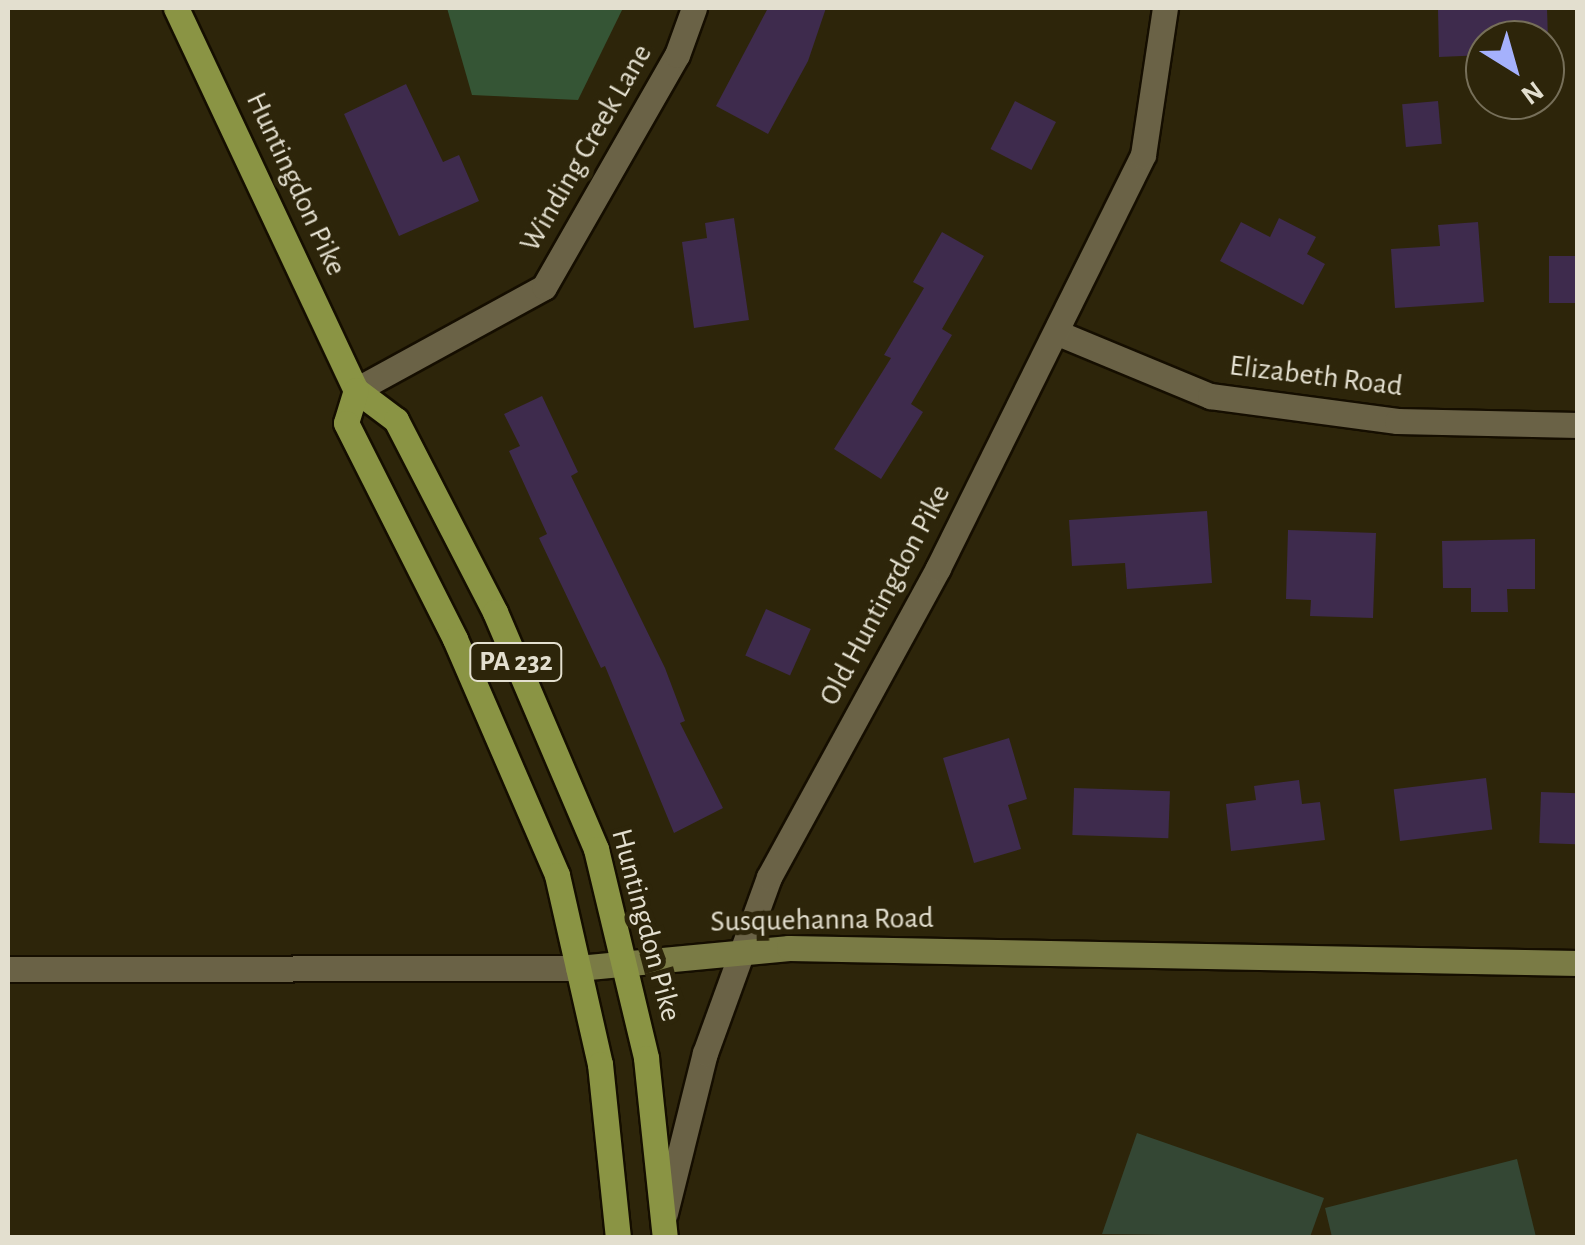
<!DOCTYPE html>
<style>
body{margin:0}
#map{position:relative;width:1585px;height:1245px;overflow:hidden;background:#2d250a;font-family:"Alegreya Sans",sans-serif}
div>[style]{position:absolute}
.green>*{inset:0;background:#344734}
.forest>*{inset:0;background:#355535}
.building>*{inset:0;background:#3e2b4d;transform-origin:0 0}
.roads{filter:drop-shadow(2px 0 #150e00) drop-shadow(-2px 0 #150e00) drop-shadow(0 2px #150e00) drop-shadow(0 -2px #150e00)}
.street>*{height:25px;margin:-12.5px;padding:0 12.5px;transform-origin:12.5px;border-radius:12.5px;background:#6a6246}
.secondary>*{height:25px;margin:-12.5px;padding:0 12.5px;transform-origin:12.5px;border-radius:12.5px;background:#7a7b45}
.primary>*{height:25px;margin:-12.5px;padding:0 12.5px;transform-origin:12.5px;border-radius:12.5px;background:#8a9444}
span{translate:-50% -50%;white-space:nowrap;text-align:center;line-height:1.15;-webkit-text-stroke:10px #2d250a;paint-order:stroke}
.shield-label span{padding:2px 8px;background:#2d250a;border:2px solid;border-radius:8px;-webkit-text-stroke-width:0}
.shield-label{font-size:28px;color:#e3dfcf;font-weight:700}
.street-label{font-size:30px;color:#e3dfcf}
.frame{position:absolute;inset:0;border:10px solid #e3dfcf;pointer-events:none}
.north{position:absolute;left:1465px;top:20px;width:100px;height:100px;box-sizing:border-box;background:#2d250a;border:2px solid #766f59;border-radius:50%;rotate:143deg;font-size:28px;font-weight:700;line-height:40px;text-align:center;color:#e3dfcf}
.north::after{content:'';display:block;margin:auto;width:35px;height:45px;background:#a5b1fc;clip-path:polygon(50% 0,100% 100%,50% 72%,0 100%)}
</style>
<div id="map">
<div class="green">
<i style="clip-path:polygon(1137px 1133px,1324px 1198px,1310px 1237px,1102px 1234px)"></i>
<i style="clip-path:polygon(1517px 1159px,1536px 1237px,1332px 1237px,1325px 1208px)"></i>
</div>
<div class="forest">
<i style="clip-path:polygon(447px 8px,623px 8px,578px 100px,472px 95px)"></i>
</div>
<div class="building">
<i style="clip-path:polygon(768px 8px,826px 8px,808px 61px,768px 134px,716px 106px)"></i>
<i style="clip-path:polygon(1481px 8px,1547px 8px,1548px 40px,1485px 40px,1485px 55px,1439px 57px,1438px 9px)"></i>
<i style="clip-path:polygon(406px 84px,443px 162px,459px 155px,479px 201px,399px 236px,344px 114px)"></i>
<i style="left:1015px;top:101px;width:46px;height:54px;rotate:27deg"></i>
<i style="left:1438px;top:101px;width:43px;height:36px;rotate:85deg"></i>
<i style="clip-path:polygon(734px 218px,749px 320px,694px 328px,682px 242px,707px 238px,705px 223px)"></i>
<i style="clip-path:polygon(1279px 218px,1316px 237px,1307px 254px,1325px 264px,1303px 305px,1220px 261px,1241px 222px,1270px 237px)"></i>
<i style="clip-path:polygon(1478px 222px,1484px 302px,1395px 308px,1391px 249px,1440px 246px,1438px 225px)"></i>
<i style="clip-path:polygon(942px 232px,984px 256px,942px 329px,952px 335px,911px 404px,923px 412px,881px 479px,834px 449px,891px 358px,884px 355px,924px 288px,913px 282px)"></i>
<i style="left:1578px;top:256px;width:47px;height:29px;rotate:90deg"></i>
<i style="clip-path:polygon(542px 396px,578px 472px,571px 476px,665px 668px,685px 721px,680px 723px,723px 808px,674px 833px,605px 666px,601px 668px,539px 538px,547px 534px,509px 451px,520px 446px,504px 414px)"></i>
<i style="clip-path:polygon(1207px 511px,1212px 583px,1127px 589px,1125px 563px,1072px 566px,1069px 520px)"></i>
<i style="clip-path:polygon(1288px 530px,1376px 533px,1373px 618px,1310px 616px,1311px 600px,1286px 599px)"></i>
<i style="clip-path:polygon(1535px 539px,1535px 589px,1507px 589px,1508px 612px,1471px 612px,1471px 588px,1443px 588px,1442px 541px)"></i>
<i style="left:766px;top:609px;width:49px;height:51px;rotate:24deg"></i>
<i style="clip-path:polygon(1009px 738px,1027px 799px,1008px 805px,1021px 849px,974px 863px,943px 758px)"></i>
<i style="left:1486px;top:778px;width:52px;height:93px;rotate:83deg"></i>
<i style="clip-path:polygon(1299px 780px,1302px 804px,1320px 802px,1325px 840px,1231px 851px,1226px 804px,1256px 800px,1254px 786px)"></i>
<i style="left:1074px;top:788px;width:96px;height:47px;rotate:2deg"></i>
<i style="left:1541px;top:792px;width:37px;height:51px;rotate:2deg"></i>
</div>
<div class="roads">
<div class="street">
<i style="left:1058px;top:333px;width:165px;rotate:22.5deg"></i>
<i style="left:1210px;top:396px;width:189px;rotate:7.6deg"></i>
<i style="left:1397px;top:421px;width:181px;rotate:1.3deg"></i>
<i style="left:356px;top:390px;width:214px;rotate:-28.7deg"></i>
<i style="left:544px;top:287px;width:267px;rotate:-60.2deg"></i>
<i style="left:677px;top:55px;width:50px;rotate:-70.1deg"></i>
<i style="left:8px;top:969px;width:570px;rotate:-0.1deg"></i>
<i style="left:665px;top:1213px;width:165px;rotate:-76deg"></i>
<i style="left:705px;top:1053px;width:187px;rotate:-70deg"></i>
<i style="left:769px;top:877px;width:352px;rotate:-61.3deg"></i>
<i style="left:938px;top:568px;width:461px;rotate:-63.6deg"></i>
<i style="left:1143px;top:155px;width:149px;rotate:-81.5deg"></i>
</div>
<div class="secondary">
<i style="left:578px;top:968px;width:212px;rotate:-5.4deg"></i>
<i style="left:789px;top:948px;width:789px;rotate:1.09deg"></i>
</div>
<div class="primary">
<i style="left:176px;top:8px;width:422px;rotate:64.8deg"></i>
<i style="left:356px;top:390px;width:50px;rotate:36.9deg"></i>
<i style="left:396px;top:420px;width:216px;rotate:62.7deg"></i>
<i style="left:495px;top:612px;width:258px;rotate:66.9deg"></i>
<i style="left:596px;top:849px;width:215px;rotate:76.5deg"></i>
<i style="left:646px;top:1058px;width:181px;rotate:84deg"></i>
<i style="left:356px;top:390px;width:34px;rotate:107deg"></i>
<i style="left:346px;top:423px;width:242px;rotate:63.2deg"></i>
<i style="left:455px;top:639px;width:257px;rotate:66.6deg"></i>
<i style="left:557px;top:875px;width:194px;rotate:77.2deg"></i>
<i style="left:600px;top:1064px;width:175px;rotate:84.1deg"></i>
</div>
</div>
<div class="shield-label">
<span style="left:516px;top:662px">PA 232</span>
</div>
<div class="street-label">
<span style="left:586px;top:148px;rotate:-60deg">Winding Creek Lane</span>
<span style="left:296px;top:184px;rotate:65deg">Huntingdon Pike</span>
<span style="left:1316px;top:376px;rotate:7deg">Elizabeth Road</span>
<span style="left:885px;top:595px;rotate:-62deg">Old Huntingdon Pike</span>
<span style="left:822px;top:920px;rotate:-1deg">Susquehanna Road</span>
<span style="left:646px;top:925px;rotate:75deg">Huntingdon Pike</span>
</div>
<div class="frame"></div>
<div class="north">N</div>
</div>
